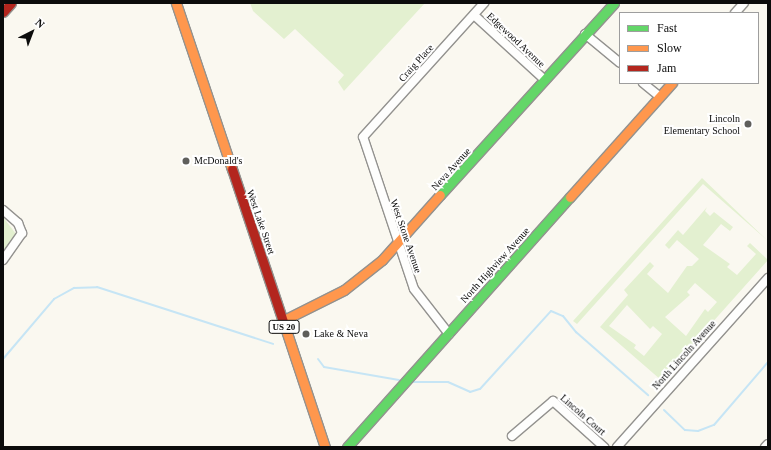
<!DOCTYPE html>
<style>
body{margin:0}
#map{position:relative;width:771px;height:450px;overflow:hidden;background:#faf8f0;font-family:Georgia,serif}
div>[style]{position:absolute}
.green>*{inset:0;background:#e3f0d0}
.stream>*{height:2px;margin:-1px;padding:0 1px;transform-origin:1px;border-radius:1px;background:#c6e5f5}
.roads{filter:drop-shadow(1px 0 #93928f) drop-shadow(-1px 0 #93928f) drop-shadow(0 1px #93928f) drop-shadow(0 -1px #93928f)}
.street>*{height:8px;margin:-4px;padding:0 4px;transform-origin:4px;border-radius:4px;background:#fefefd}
.fast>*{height:9px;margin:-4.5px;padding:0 4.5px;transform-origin:4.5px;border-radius:4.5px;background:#63d668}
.slow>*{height:9px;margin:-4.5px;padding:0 4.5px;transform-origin:4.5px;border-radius:4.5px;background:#ff974d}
.jam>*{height:9px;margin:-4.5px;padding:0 4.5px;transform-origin:4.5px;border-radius:4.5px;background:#b3261e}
.dots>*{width:11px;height:11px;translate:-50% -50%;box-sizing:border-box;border:2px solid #fff;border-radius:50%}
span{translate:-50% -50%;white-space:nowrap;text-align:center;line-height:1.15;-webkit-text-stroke:4px #fff;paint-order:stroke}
.shield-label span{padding:1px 3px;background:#fff;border:1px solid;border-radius:3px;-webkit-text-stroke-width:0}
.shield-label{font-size:9px;color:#0c0c0c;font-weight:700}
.street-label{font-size:10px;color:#0c0c0c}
.poi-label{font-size:10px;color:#0c0c0c}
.right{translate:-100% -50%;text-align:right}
.left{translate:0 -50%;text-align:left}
.frame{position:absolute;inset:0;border:4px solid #0c0c0c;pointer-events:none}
.legend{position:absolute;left:619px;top:12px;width:140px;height:72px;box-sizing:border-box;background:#fff;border:1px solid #9e9e9e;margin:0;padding:5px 7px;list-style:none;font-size:12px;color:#0c0c0c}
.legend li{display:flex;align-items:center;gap:8px;height:20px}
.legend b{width:20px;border:1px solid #9e9e9e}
.north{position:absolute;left:12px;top:12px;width:40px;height:40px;-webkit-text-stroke:3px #fff;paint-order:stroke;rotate:42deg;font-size:11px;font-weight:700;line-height:16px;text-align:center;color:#0c0c0c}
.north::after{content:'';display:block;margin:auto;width:14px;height:18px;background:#0c0c0c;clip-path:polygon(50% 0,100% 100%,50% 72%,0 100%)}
</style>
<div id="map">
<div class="green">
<i style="clip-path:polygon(250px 3px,425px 3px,344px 91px,338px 82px,344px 75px,295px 29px,284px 39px,253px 11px)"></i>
<i style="clip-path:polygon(702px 178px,768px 241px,703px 184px,577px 324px,573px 321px)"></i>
<i style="clip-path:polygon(evenodd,707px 207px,705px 211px,710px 216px,714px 212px,733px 227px,730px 231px,721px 224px,703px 245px,730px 264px,727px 267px,737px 275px,756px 254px,747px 246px,750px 243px,768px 260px,661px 380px,600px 327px,628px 295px,624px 290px,650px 262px,654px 266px,647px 274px,668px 293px,687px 266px,692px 266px,699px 259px,677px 240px,669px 249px,665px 245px,678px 230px,683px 235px,707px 207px,695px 283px,717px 302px,708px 312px,705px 309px,686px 336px,665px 317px,690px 295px,687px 292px,695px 283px,707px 207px,627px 305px,650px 329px,653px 326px,662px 334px,644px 356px,634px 348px,636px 345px,609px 326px,627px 305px)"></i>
<i style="clip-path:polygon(3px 217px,16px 234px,3px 252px)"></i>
</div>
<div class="stream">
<i style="left:3px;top:359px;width:79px;rotate:-49.6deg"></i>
<i style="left:54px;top:299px;width:23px;rotate:-29deg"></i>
<i style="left:74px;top:288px;width:23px;rotate:-2deg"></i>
<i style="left:97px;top:287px;width:185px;rotate:17.9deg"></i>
<i style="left:318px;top:359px;width:10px;rotate:53deg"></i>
<i style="left:324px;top:367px;width:76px;rotate:9.8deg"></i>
<i style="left:413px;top:382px;width:35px"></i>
<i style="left:448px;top:382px;width:24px;rotate:24deg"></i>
<i style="left:470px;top:392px;width:10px;rotate:-17deg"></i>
<i style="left:480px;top:389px;width:105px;rotate:-47.7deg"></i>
<i style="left:551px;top:311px;width:13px;rotate:23deg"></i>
<i style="left:563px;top:316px;width:21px;rotate:51deg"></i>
<i style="left:576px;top:332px;width:96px;rotate:41.2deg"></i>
<i style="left:664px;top:410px;width:29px;rotate:44deg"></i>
<i style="left:685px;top:430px;width:13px;rotate:4deg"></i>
<i style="left:698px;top:431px;width:17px;rotate:-21deg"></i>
<i style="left:714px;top:425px;width:83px;rotate:-49.4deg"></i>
</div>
<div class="roads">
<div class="street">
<i style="left:735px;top:13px;width:13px;rotate:-48deg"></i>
<i style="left:474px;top:15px;width:96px;rotate:42.5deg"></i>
<i style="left:585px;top:34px;width:45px;rotate:39.6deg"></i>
<i style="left:643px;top:83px;width:22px;rotate:39deg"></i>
<i style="left:3px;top:210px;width:20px;rotate:41deg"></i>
<i style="left:18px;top:223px;width:11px;rotate:68deg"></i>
<i style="left:22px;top:233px;width:33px;rotate:125deg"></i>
<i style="left:449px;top:334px;width:57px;rotate:-127.9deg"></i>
<i style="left:414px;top:289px;width:160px;rotate:-108.5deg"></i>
<i style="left:363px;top:137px;width:181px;rotate:-47.9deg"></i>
<i style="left:512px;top:436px;width:54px;rotate:-40.5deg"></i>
<i style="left:553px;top:401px;width:69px;rotate:42deg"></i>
<i style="left:617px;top:447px;width:227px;rotate:-48.2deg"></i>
<i style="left:765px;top:447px;width:4px;rotate:-45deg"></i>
</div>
<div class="fast">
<i style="left:440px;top:195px;width:259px;rotate:-47.8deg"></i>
<i style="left:347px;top:447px;width:335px;rotate:-48.3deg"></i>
</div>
<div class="slow">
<i style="left:176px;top:3px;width:175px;rotate:71.4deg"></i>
<i style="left:570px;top:197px;width:153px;rotate:-48.2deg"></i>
<i style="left:282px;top:321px;width:69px;rotate:-26.6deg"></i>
<i style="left:344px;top:290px;width:48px;rotate:-38.3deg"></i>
<i style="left:382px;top:260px;width:87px;rotate:-48.3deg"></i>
<i style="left:283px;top:321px;width:133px;rotate:71.6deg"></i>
</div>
<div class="jam">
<i style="left:3px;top:12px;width:12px;rotate:-48deg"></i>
<i style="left:232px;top:169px;width:160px;rotate:71.5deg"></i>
</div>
</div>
<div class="dots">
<i style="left:748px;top:124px;background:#5f5f5c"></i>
<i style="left:186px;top:161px;background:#5f5f5c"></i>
<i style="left:306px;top:334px;background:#5f5f5c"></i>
</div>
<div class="shield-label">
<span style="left:284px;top:327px">US 20</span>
</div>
<div class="street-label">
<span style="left:516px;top:40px;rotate:43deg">Edgewood Avenue</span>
<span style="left:416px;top:63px;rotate:-48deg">Craig Place</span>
<span style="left:451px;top:169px;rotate:-48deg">Neva Avenue</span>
<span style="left:261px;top:222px;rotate:71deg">West Lake Street</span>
<span style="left:406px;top:236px;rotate:71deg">West Stone Avenue</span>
<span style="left:495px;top:265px;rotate:-48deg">North Highview Avenue</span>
<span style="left:684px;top:355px;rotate:-48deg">North Lincoln Avenue</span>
<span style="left:583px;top:415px;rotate:41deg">Lincoln Court</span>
</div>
<div class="poi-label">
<span class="right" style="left:740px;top:124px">Lincoln<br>Elementary School</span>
<span class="left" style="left:194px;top:161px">McDonald's</span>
<span class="left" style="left:314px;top:334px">Lake &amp; Neva</span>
</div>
<div class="frame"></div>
<ul class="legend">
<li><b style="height:5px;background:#63d668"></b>Fast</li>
<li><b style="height:5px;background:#ff974d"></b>Slow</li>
<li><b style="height:5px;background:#b3261e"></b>Jam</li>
</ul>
<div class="north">N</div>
</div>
